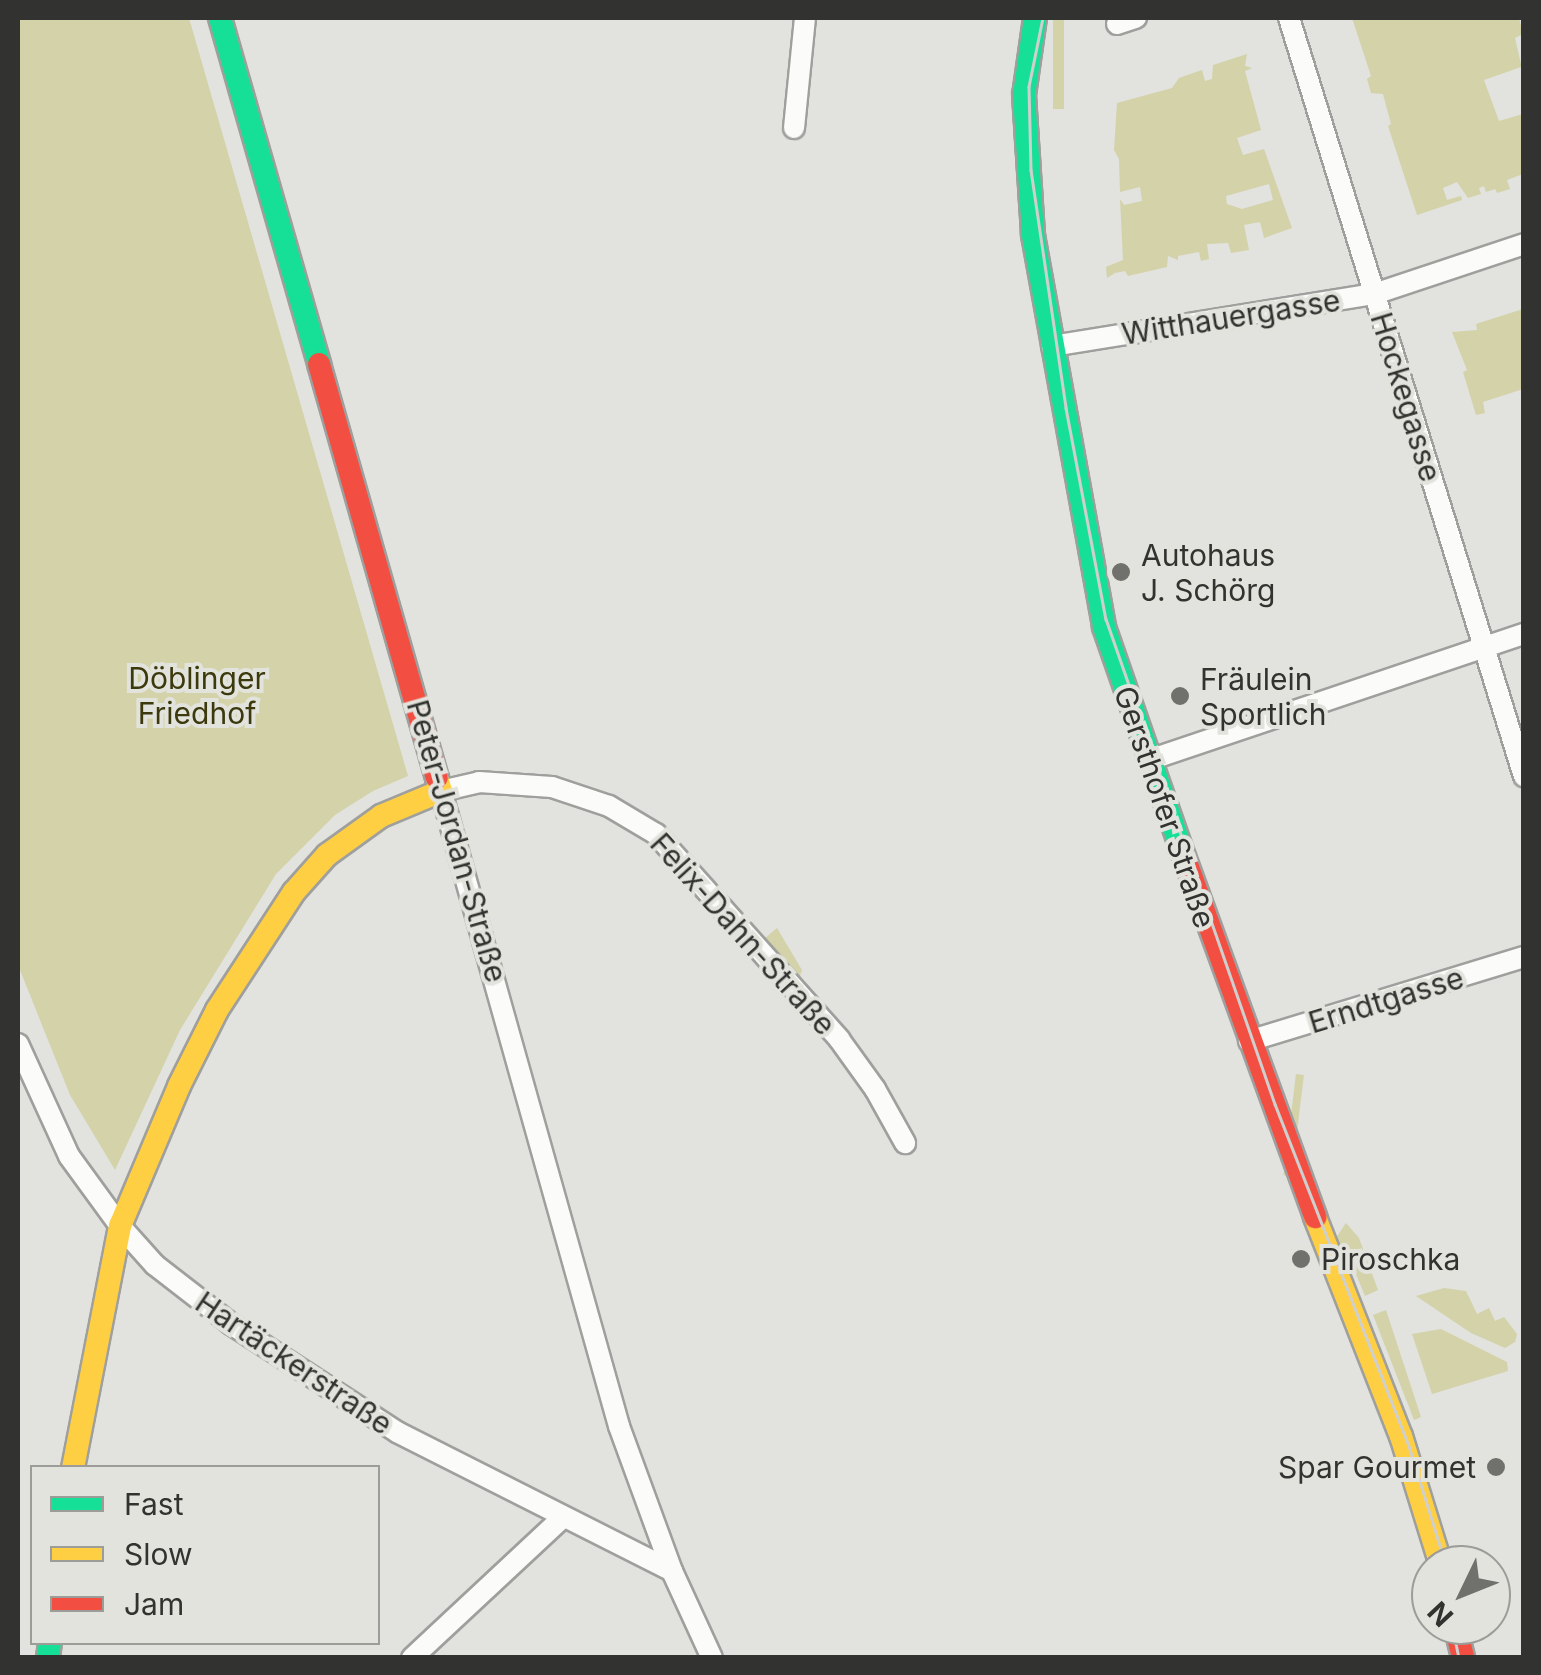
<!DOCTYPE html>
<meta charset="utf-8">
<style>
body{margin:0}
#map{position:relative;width:1541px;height:1675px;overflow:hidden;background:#e2e2de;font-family:Inter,sans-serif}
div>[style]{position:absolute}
.green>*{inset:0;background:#d3d2a9;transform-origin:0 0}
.roads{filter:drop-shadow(2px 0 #9f9f9d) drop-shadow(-2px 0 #9f9f9d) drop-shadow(0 2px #9f9f9d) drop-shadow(0 -2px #9f9f9d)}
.street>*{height:20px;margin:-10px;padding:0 10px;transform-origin:10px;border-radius:10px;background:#fbfbfa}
.fast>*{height:22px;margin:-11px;padding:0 11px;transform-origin:11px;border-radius:11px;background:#16e098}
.slow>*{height:22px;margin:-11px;padding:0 11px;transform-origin:11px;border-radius:11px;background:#ffcf43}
.jam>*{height:22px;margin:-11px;padding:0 11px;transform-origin:11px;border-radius:11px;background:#f24e42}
.tram>*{height:2.5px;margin:-1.25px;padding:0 1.25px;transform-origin:1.25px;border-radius:1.25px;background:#cfcfce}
.dots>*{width:28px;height:28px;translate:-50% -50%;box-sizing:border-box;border:5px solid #e3e3dd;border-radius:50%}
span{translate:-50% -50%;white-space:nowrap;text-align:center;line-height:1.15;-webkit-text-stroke:8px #e3e3dd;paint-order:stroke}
.street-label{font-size:30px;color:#323230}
.poi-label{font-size:30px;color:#323230}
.left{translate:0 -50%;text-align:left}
.right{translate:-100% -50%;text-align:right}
.park-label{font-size:30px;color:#3c390d}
.frame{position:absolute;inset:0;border:20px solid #323230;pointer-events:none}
.legend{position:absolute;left:30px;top:1465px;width:350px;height:180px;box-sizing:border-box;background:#e3e3dd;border:2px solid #9c9c98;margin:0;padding:12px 18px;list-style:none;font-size:30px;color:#323230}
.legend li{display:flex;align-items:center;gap:20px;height:50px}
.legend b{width:50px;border:2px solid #9c9c98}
.north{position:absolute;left:1411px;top:1545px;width:100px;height:100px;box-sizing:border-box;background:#e3e3dd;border:2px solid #9c9c98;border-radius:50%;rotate:227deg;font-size:28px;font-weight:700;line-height:40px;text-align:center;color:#323230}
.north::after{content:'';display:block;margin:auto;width:35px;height:45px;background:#70706d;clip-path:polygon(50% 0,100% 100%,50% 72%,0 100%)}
</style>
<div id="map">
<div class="green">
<i style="clip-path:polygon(18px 18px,189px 18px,408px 776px,373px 791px,335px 815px,276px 874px,180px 1030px,115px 1170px,70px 1095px,18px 965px)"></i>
<i style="left:1053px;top:18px;width:11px;height:91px"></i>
<i style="clip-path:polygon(1352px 18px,1519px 18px,1523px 34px,1515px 38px,1523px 73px,1521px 67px,1484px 80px,1499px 121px,1523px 114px,1523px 174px,1507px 180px,1510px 189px,1497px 193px,1495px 189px,1486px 192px,1484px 186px,1479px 188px,1481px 194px,1468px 198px,1457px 182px,1443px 188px,1447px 200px,1461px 196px,1462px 200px,1417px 215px,1388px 126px,1391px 124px,1383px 94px,1371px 93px,1367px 79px,1371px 76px)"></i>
<i style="clip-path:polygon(evenodd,1247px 54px,1245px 66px,1252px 68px,1245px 71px,1261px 130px,1237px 138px,1243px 155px,1264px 149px,1292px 228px,1264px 238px,1260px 222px,1244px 225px,1249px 250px,1231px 253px,1228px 243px,1207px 244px,1209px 259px,1201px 261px,1199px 252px,1178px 256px,1178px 260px,1168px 256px,1167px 267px,1128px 276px,1125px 271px,1115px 273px,1107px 278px,1106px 267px,1123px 260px,1120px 199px,1124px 205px,1142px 201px,1140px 187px,1120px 192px,1119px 159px,1114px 150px,1117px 103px,1172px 88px,1179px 78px,1202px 70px,1205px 81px,1212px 79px,1213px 65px,1247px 54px,1269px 184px,1273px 200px,1242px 209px,1227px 204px,1226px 196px,1269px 184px)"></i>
<i style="clip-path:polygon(1523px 309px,1523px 389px,1483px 402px,1485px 413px,1476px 415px,1463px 372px,1467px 370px,1452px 332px,1477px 330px,1476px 324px)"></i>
<i style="clip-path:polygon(777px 928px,802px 970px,799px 979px,764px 939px)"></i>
<i style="left:1296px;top:1074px;width:8px;height:102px;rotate:7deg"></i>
<i style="clip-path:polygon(1346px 1223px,1359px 1238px,1378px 1290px,1365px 1296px,1344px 1245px,1340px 1246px,1336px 1238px)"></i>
<i style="clip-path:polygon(1444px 1288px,1466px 1291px,1477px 1314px,1489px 1308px,1495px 1321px,1504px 1317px,1517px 1334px,1515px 1342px,1505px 1348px,1471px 1333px,1416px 1296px)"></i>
<i style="clip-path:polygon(1386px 1310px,1421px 1417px,1414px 1420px,1373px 1315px)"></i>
<i style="clip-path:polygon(1441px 1329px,1507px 1362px,1508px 1371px,1432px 1394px,1412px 1334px)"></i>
</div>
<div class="roads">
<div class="street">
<i style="left:1289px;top:18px;width:794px;rotate:72.78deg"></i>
<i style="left:1117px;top:24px;width:20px;rotate:-18deg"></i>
<i style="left:794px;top:128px;width:111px;rotate:-84.3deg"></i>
<i style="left:1052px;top:346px;width:326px;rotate:-9.2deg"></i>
<i style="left:1374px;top:294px;width:158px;rotate:-18.4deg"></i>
<i style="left:1149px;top:760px;width:396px;rotate:-18.6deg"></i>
<i style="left:1249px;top:1041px;width:288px;rotate:-17deg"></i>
<i style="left:18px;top:1044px;width:123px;rotate:65.5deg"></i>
<i style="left:69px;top:1156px;width:87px;rotate:53.9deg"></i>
<i style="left:120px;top:1226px;width:52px;rotate:48.1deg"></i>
<i style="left:155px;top:1265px;width:96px;rotate:37.8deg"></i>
<i style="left:231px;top:1324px;width:198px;rotate:33deg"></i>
<i style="left:397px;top:1432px;width:308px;rotate:26.8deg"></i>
<i style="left:412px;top:1658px;width:204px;rotate:-43deg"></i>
<i style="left:712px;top:1658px;width:96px;rotate:-114.7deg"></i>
<i style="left:672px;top:1571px;width:154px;rotate:-110.1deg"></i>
<i style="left:619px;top:1426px;width:659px;rotate:-105.66deg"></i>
<i style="left:441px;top:791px;width:39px;rotate:-13deg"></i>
<i style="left:479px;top:782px;width:73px;rotate:3.9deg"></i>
<i style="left:552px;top:787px;width:60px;rotate:18.4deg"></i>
<i style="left:609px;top:806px;width:55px;rotate:30.8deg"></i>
<i style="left:656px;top:834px;width:275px;rotate:48.2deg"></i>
<i style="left:839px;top:1039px;width:62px;rotate:54.2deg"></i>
<i style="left:875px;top:1089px;width:62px;rotate:60.9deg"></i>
</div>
<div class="fast">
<i style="left:220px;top:18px;width:360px;rotate:74deg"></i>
<i style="left:1035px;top:18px;width:78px;rotate:98.1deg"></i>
<i style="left:1024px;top:95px;width:140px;rotate:86.3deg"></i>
<i style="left:1033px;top:235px;width:398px;rotate:79.7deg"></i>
<i style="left:1104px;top:627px;width:234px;rotate:70.8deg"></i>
<i style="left:48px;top:1658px;width:16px;rotate:-83deg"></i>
</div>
<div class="slow">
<i style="left:1315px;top:1217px;width:235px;rotate:68.6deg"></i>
<i style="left:1401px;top:1436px;width:135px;rotate:72.8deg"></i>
<i style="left:73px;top:1468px;width:247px;rotate:-79deg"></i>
<i style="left:120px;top:1226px;width:152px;rotate:-67.1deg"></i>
<i style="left:179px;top:1086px;width:85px;rotate:-63.4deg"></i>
<i style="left:217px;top:1010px;width:141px;rotate:-56.9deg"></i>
<i style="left:294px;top:892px;width:50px;rotate:-48.3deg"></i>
<i style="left:327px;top:855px;width:67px;rotate:-35.8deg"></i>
<i style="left:381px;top:816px;width:65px;rotate:-22.6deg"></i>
<i style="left:441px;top:791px;width:14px;rotate:-107deg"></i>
</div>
<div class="jam">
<i style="left:319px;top:364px;width:430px;rotate:74.1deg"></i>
<i style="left:1181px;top:848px;width:393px;rotate:70deg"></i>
<i style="left:1455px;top:1625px;width:34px;rotate:76deg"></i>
</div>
</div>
<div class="tram">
<i style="left:1043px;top:18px;width:70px;rotate:101.5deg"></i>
<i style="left:1029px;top:87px;width:83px;rotate:88.6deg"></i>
<i style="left:1031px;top:170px;width:241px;rotate:81.6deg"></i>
<i style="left:1066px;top:408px;width:215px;rotate:79.3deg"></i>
<i style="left:1106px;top:619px;width:514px;rotate:70.79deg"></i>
<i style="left:1275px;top:1104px;width:367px;rotate:68.6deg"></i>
<i style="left:1409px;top:1446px;width:125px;rotate:72.7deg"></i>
<i style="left:1452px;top:1625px;width:34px;rotate:78deg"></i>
</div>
<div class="dots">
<i style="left:1121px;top:572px;background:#70706d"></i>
<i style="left:1180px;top:696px;background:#70706d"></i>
<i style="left:1301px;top:1259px;background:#70706d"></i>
<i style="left:1496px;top:1467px;background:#70706d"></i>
</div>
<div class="street-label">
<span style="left:1231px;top:317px;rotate:-9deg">Witthauergasse</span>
<span style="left:1406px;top:397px;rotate:73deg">Hockegasse</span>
<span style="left:1165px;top:807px;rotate:71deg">Gersthofer Straße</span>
<span style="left:457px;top:841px;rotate:74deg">Peter-Jordan-Straße</span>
<span style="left:743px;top:934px;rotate:48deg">Felix-Dahn-Straße</span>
<span style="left:1386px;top:1000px;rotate:-17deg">Erndtgasse</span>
<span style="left:294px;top:1363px;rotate:34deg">Hartäckerstraße</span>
</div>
<div class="poi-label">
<span class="left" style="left:1141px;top:572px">Autohaus<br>J. Schörg</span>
<span class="left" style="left:1200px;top:696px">Fräulein<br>Sportlich</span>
<span class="left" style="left:1321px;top:1259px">Piroschka</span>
<span class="right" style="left:1476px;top:1467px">Spar Gourmet</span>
</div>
<div class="park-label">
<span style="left:197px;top:695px">Döblinger<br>Friedhof</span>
</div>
<div class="frame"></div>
<ul class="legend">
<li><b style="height:12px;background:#16e098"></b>Fast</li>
<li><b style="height:12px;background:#ffcf43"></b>Slow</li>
<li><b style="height:12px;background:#f24e42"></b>Jam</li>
</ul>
<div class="north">N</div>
</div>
